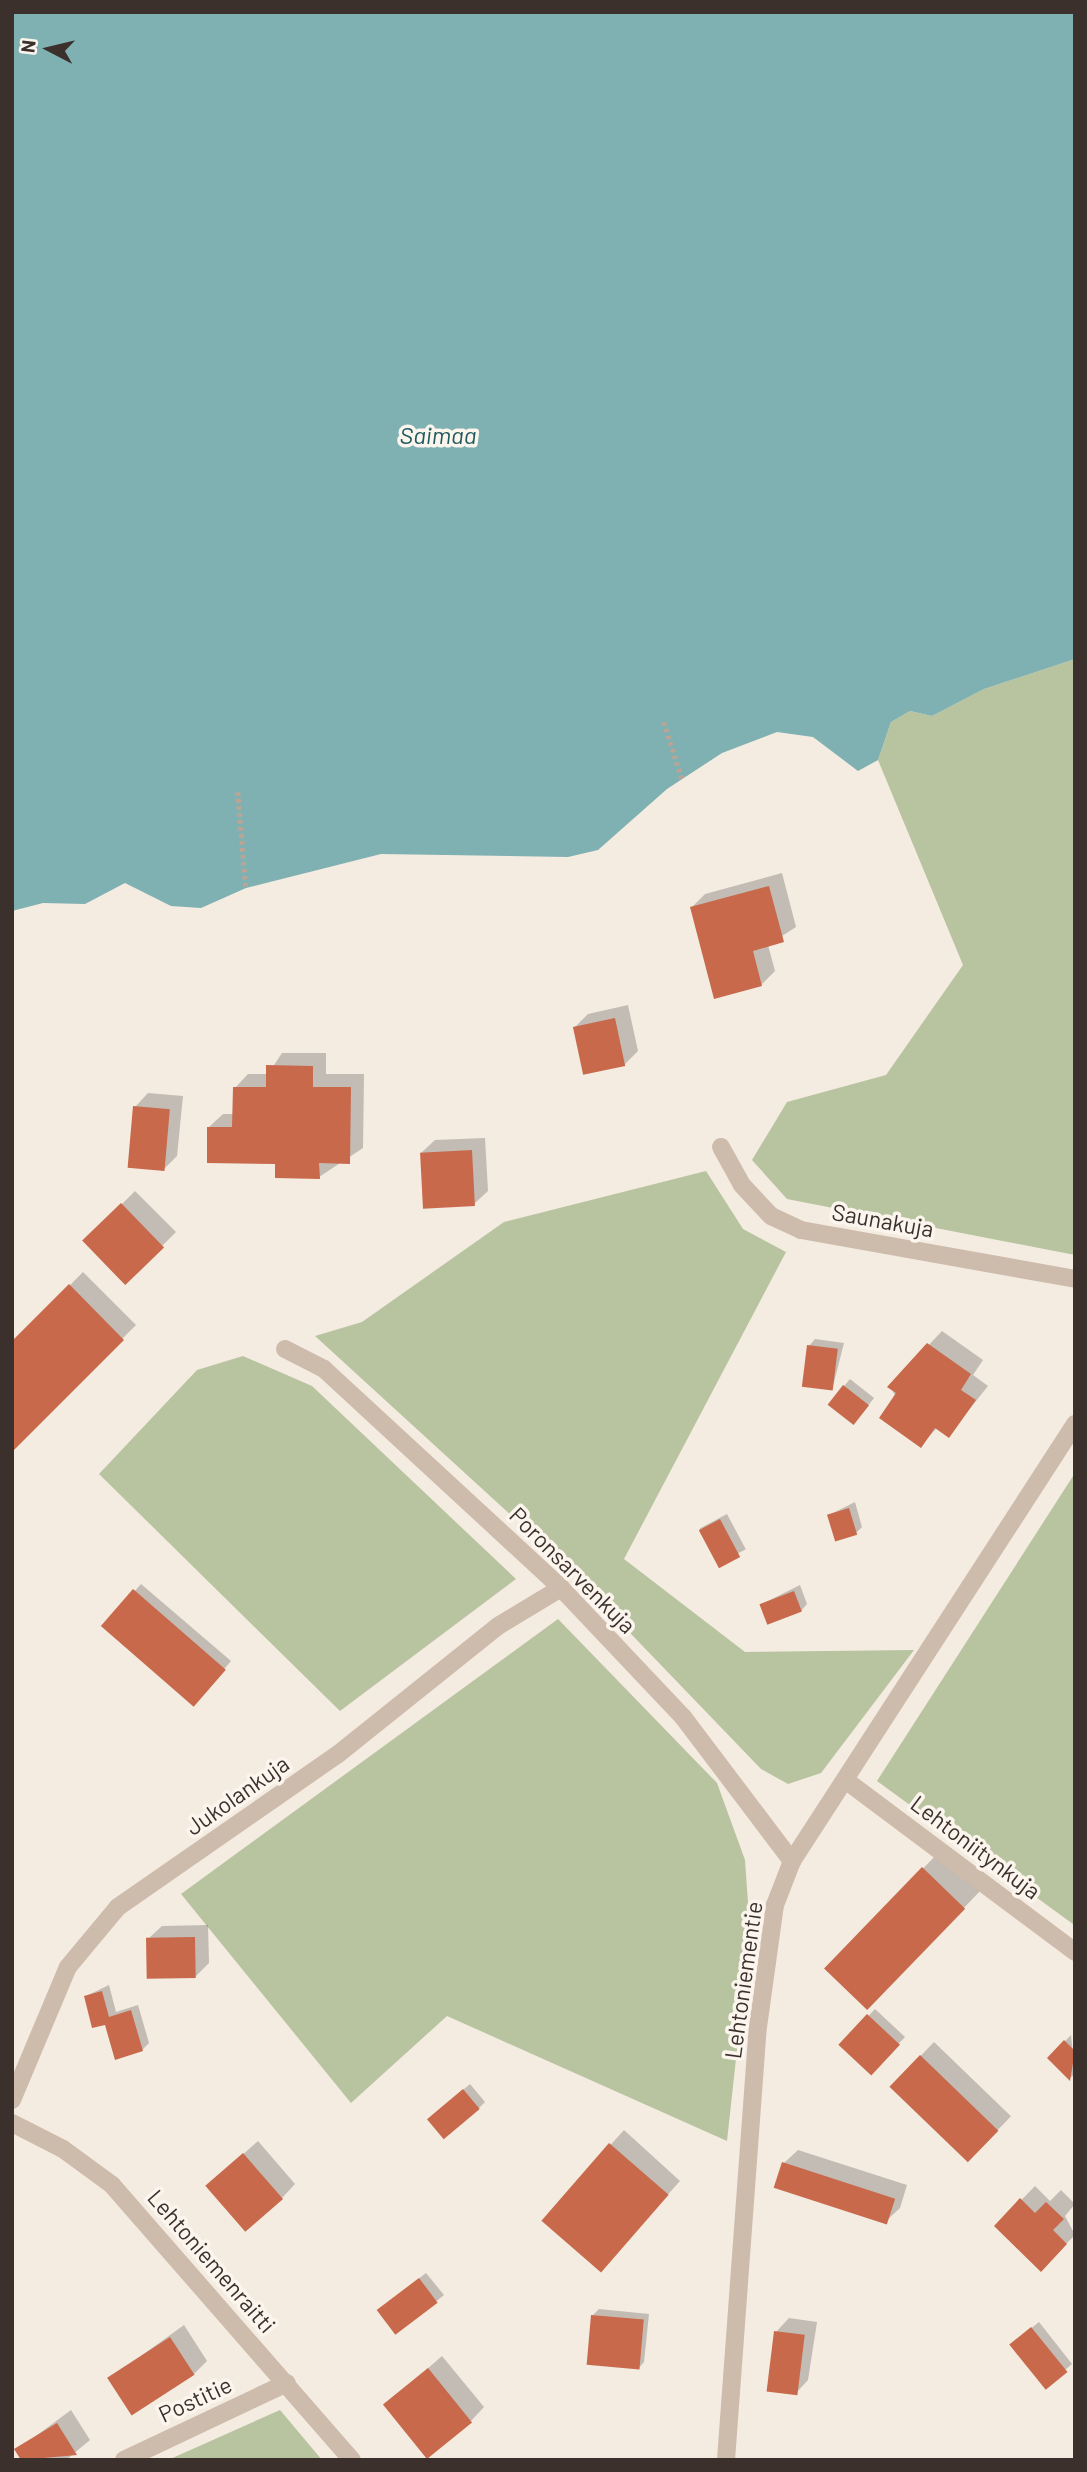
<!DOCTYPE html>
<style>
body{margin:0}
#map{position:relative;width:1087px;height:2472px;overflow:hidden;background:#f4ebe1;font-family:Barlow,sans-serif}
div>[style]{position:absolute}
.green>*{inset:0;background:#b8c4a0}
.water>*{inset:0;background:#7fb0b2}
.shadow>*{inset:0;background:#0003;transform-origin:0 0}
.building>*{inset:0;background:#c8694b;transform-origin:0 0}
.path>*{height:4.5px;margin-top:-2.25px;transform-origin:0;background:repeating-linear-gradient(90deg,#b9a596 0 3.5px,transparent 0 7px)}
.street>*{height:18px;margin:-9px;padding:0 9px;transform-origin:9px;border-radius:9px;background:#cdbbac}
span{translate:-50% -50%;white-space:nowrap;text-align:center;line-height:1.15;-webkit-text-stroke:7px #fbf5ee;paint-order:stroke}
.street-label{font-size:23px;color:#3b302b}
.water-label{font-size:24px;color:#1f5a5e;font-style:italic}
.frame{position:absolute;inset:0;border:14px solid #3b302b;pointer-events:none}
.north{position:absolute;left:14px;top:14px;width:70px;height:70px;-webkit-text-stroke:5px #fbf5ee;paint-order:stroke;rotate:277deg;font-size:19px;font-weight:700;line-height:28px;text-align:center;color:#3b302b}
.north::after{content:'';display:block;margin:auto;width:24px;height:32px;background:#3b302b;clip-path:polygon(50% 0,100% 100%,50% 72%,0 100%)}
</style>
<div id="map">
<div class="green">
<i style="clip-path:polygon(1075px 659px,1075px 1255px,787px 1199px,752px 1160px,787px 1102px,886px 1075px,963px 965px,878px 760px,891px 722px,910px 711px,932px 716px,984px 689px)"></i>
<i style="clip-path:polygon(706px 1171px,743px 1229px,786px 1252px,624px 1559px,745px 1652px,914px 1650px,821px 1773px,788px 1784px,761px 1769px,558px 1558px,315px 1336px,362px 1322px,504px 1222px)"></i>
<i style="clip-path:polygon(243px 1356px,312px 1386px,516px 1579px,340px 1711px,99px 1474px,197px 1370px)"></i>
<i style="clip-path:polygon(1075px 1473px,1075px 1922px,1073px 1924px,877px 1781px)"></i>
<i style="clip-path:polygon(558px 1619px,717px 1783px,745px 1860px,750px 1931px,727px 2141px,447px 2016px,351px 2103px,181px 1894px)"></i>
<i style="clip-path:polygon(280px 2410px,322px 2460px,168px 2460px)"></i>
</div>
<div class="water">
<i style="clip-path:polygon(12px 12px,1075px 12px,1075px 659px,984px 689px,932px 716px,910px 711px,891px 722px,878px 760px,858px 771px,813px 737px,777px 732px,722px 753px,667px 789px,598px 850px,568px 857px,381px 854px,246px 888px,201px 908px,171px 906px,125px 883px,85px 904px,43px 903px,12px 911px)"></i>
</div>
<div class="shadow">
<i style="clip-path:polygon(782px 873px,796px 927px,768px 945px,775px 971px,761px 985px,692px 907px,705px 894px)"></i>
<i style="clip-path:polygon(628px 1005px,638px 1051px,624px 1065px,575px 1027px,588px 1014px)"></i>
<i style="clip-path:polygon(282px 1053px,326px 1053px,326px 1074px,364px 1074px,363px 1148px,319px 1177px,209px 1127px,223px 1114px,234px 1114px,235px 1088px,248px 1074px,268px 1074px)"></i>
<i style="clip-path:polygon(148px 1093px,183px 1096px,177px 1156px,164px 1169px,135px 1107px)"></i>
<i style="clip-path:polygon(485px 1138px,488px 1191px,474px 1204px,421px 1153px,435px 1140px)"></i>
<i style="left:135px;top:1191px;width:58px;height:71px;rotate:45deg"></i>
<i style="clip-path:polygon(83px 1272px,136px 1325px,12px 1449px,12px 1344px)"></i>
<i style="clip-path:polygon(942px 1331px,983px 1360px,973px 1375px,988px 1386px,948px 1436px,937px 1428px,921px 1445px,890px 1386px)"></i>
<i style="clip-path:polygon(815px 1339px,844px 1343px,832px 1390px,809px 1346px)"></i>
<i style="clip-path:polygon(850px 1379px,874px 1398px,860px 1416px,830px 1403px)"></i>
<i style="clip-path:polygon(855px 1502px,862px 1527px,856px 1533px,829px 1515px)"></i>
<i style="left:727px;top:1514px;width:40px;height:31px;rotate:62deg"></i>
<i style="clip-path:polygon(141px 1584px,231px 1661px,200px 1698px,104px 1626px)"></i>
<i style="clip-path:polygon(800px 1585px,807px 1604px,801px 1611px,762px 1604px)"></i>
<i style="clip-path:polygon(943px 1848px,983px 1888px,887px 1988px,826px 1968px)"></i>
<i style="clip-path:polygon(208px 1925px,209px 1963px,195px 1977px,148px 1939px,162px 1926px)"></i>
<i style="clip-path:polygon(109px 1985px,116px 2012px,138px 2005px,149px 2043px,142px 2050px,106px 2023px,86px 1996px)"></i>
<i style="left:875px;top:2009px;width:41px;height:49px;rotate:43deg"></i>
<i style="clip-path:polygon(1071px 2035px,1075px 2074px,1070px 2078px,1049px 2058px)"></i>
<i style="left:934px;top:2042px;width:107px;height:61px;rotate:44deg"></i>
<i style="clip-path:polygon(470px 2084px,485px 2102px,479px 2108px,436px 2113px)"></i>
<i style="clip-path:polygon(624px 2130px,680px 2181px,612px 2257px,543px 2220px)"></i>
<i style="clip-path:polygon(258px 2141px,295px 2184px,282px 2198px,222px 2173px)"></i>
<i style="clip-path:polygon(798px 2150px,907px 2185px,900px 2208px,886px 2221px,784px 2163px)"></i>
<i style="clip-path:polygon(1035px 2186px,1050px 2201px,1061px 2190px,1075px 2204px,1065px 2216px,1075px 2235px,1041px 2269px,996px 2226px)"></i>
<i style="clip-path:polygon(426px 2273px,444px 2295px,397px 2333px,386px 2304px)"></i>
<i style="clip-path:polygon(599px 2309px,649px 2314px,644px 2362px,638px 2369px,593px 2315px)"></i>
<i style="clip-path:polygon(789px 2318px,817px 2322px,808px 2380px,795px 2394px,776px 2332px)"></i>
<i style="clip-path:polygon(1039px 2322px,1072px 2364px,1065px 2370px,1018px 2339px)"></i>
<i style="clip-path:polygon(184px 2325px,207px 2361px,194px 2374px,109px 2379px)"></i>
<i style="clip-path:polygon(442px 2356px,484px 2407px,471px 2421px,386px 2405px)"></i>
<i style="clip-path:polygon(71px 2410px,90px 2440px,66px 2460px,23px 2460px,17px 2450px)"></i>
</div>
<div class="building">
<i style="clip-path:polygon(769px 886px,784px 942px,753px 951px,762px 986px,714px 999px,690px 907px)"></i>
<i style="left:615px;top:1018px;width:49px;height:43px;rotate:78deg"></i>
<i style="clip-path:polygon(266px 1065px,313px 1066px,313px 1087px,351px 1087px,350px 1164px,319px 1163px,320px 1179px,275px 1178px,275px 1164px,207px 1163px,207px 1127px,232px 1127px,233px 1087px,266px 1087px)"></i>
<i style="left:133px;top:1106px;width:37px;height:62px;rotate:5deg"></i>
<i style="left:472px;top:1150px;width:56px;height:52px;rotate:87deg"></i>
<i style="left:121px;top:1203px;width:62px;height:54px;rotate:46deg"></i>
<i style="clip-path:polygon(69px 1284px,124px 1340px,12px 1452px,12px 1341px)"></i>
<i style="clip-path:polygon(927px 1343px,971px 1374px,961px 1390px,976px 1400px,949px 1438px,935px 1428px,921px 1448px,879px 1418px,896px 1393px,887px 1387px)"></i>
<i style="left:807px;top:1345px;width:31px;height:42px;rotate:7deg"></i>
<i style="left:843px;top:1385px;width:33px;height:25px;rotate:38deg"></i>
<i style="left:849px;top:1508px;width:28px;height:23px;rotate:73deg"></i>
<i style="left:720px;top:1519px;width:43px;height:24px;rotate:62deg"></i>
<i style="left:133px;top:1589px;width:123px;height:49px;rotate:41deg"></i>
<i style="left:794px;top:1591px;width:22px;height:37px;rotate:69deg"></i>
<i style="left:922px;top:1867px;width:60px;height:141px;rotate:44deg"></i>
<i style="left:195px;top:1937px;width:41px;height:49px;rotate:89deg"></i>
<i style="clip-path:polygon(102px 1991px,109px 2017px,131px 2010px,143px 2051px,115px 2060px,105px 2025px,92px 2028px,84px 1996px)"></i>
<i style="left:867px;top:2014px;width:45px;height:42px;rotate:43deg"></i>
<i style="clip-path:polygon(1064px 2040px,1075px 2051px,1070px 2081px,1047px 2058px)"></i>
<i style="left:920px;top:2055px;width:109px;height:44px;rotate:44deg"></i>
<i style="left:463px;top:2089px;width:26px;height:47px;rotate:50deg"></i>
<i style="left:609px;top:2143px;width:79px;height:103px;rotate:41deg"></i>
<i style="left:243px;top:2153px;width:61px;height:50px;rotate:49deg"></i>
<i style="left:782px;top:2162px;width:119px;height:27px;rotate:18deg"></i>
<i style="clip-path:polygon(1020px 2198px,1035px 2213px,1046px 2202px,1064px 2219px,1053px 2230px,1067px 2244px,1041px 2272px,994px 2226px)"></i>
<i style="left:419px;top:2278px;width:31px;height:53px;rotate:53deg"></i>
<i style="left:591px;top:2315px;width:53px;height:50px;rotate:5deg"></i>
<i style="left:1031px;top:2327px;width:58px;height:28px;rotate:51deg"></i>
<i style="left:774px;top:2331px;width:31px;height:61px;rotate:7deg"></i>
<i style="left:170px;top:2337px;width:45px;height:75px;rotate:57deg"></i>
<i style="left:428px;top:2368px;width:70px;height:58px;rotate:51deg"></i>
<i style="clip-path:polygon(57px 2423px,77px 2455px,21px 2460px,14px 2449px)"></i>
</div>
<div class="path">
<i style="left:664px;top:722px;width:60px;rotate:72.5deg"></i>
<i style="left:238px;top:792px;width:96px;rotate:85.2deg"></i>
</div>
<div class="street">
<i style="left:721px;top:1147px;width:43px;rotate:61.1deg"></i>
<i style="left:742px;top:1185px;width:42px;rotate:46.9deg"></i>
<i style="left:771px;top:1216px;width:33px;rotate:25deg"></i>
<i style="left:801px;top:1230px;width:278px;rotate:10.1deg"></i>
<i style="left:285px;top:1349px;width:44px;rotate:27.1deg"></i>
<i style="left:324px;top:1369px;width:323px;rotate:42.7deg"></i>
<i style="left:561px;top:1588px;width:178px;rotate:46.6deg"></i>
<i style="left:683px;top:1717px;width:181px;rotate:52.9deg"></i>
<i style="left:848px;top:1782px;width:284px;rotate:36.8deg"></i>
<i style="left:12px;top:2100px;width:144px;rotate:-67.2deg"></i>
<i style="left:68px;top:1967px;width:78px;rotate:-50.2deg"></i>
<i style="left:118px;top:1907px;width:267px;rotate:-34.8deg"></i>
<i style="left:337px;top:1755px;width:206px;rotate:-38.7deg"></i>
<i style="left:498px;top:1626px;width:74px;rotate:-31.1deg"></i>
<i style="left:12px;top:2123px;width:57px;rotate:27deg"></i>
<i style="left:63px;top:2149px;width:61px;rotate:36.3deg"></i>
<i style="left:112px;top:2185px;width:365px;rotate:48.9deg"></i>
<i style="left:124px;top:2460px;width:180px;rotate:-25.3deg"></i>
<i style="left:726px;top:2460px;width:434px;rotate:-85.8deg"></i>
<i style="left:758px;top:2027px;width:123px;rotate:-82.1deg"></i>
<i style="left:775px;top:1905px;width:47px;rotate:-68.9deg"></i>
<i style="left:792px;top:1861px;width:521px;rotate:-57.07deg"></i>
</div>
<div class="street-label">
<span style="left:883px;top:1220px;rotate:10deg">Saunakuja</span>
<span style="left:573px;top:1570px;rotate:45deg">Poronsarvenkuja</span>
<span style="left:237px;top:1795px;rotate:-35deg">Jukolankuja</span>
<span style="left:976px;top:1847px;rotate:37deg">Lehtoniitynkuja</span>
<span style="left:743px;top:1980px;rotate:-82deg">Lehtoniementie</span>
<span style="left:212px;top:2261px;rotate:49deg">Lehtoniemenraitti</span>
<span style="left:195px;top:2399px;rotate:-25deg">Postitie</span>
</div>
<div class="water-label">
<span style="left:438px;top:435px">Saimaa</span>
</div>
<div class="frame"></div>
<div class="north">N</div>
</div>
